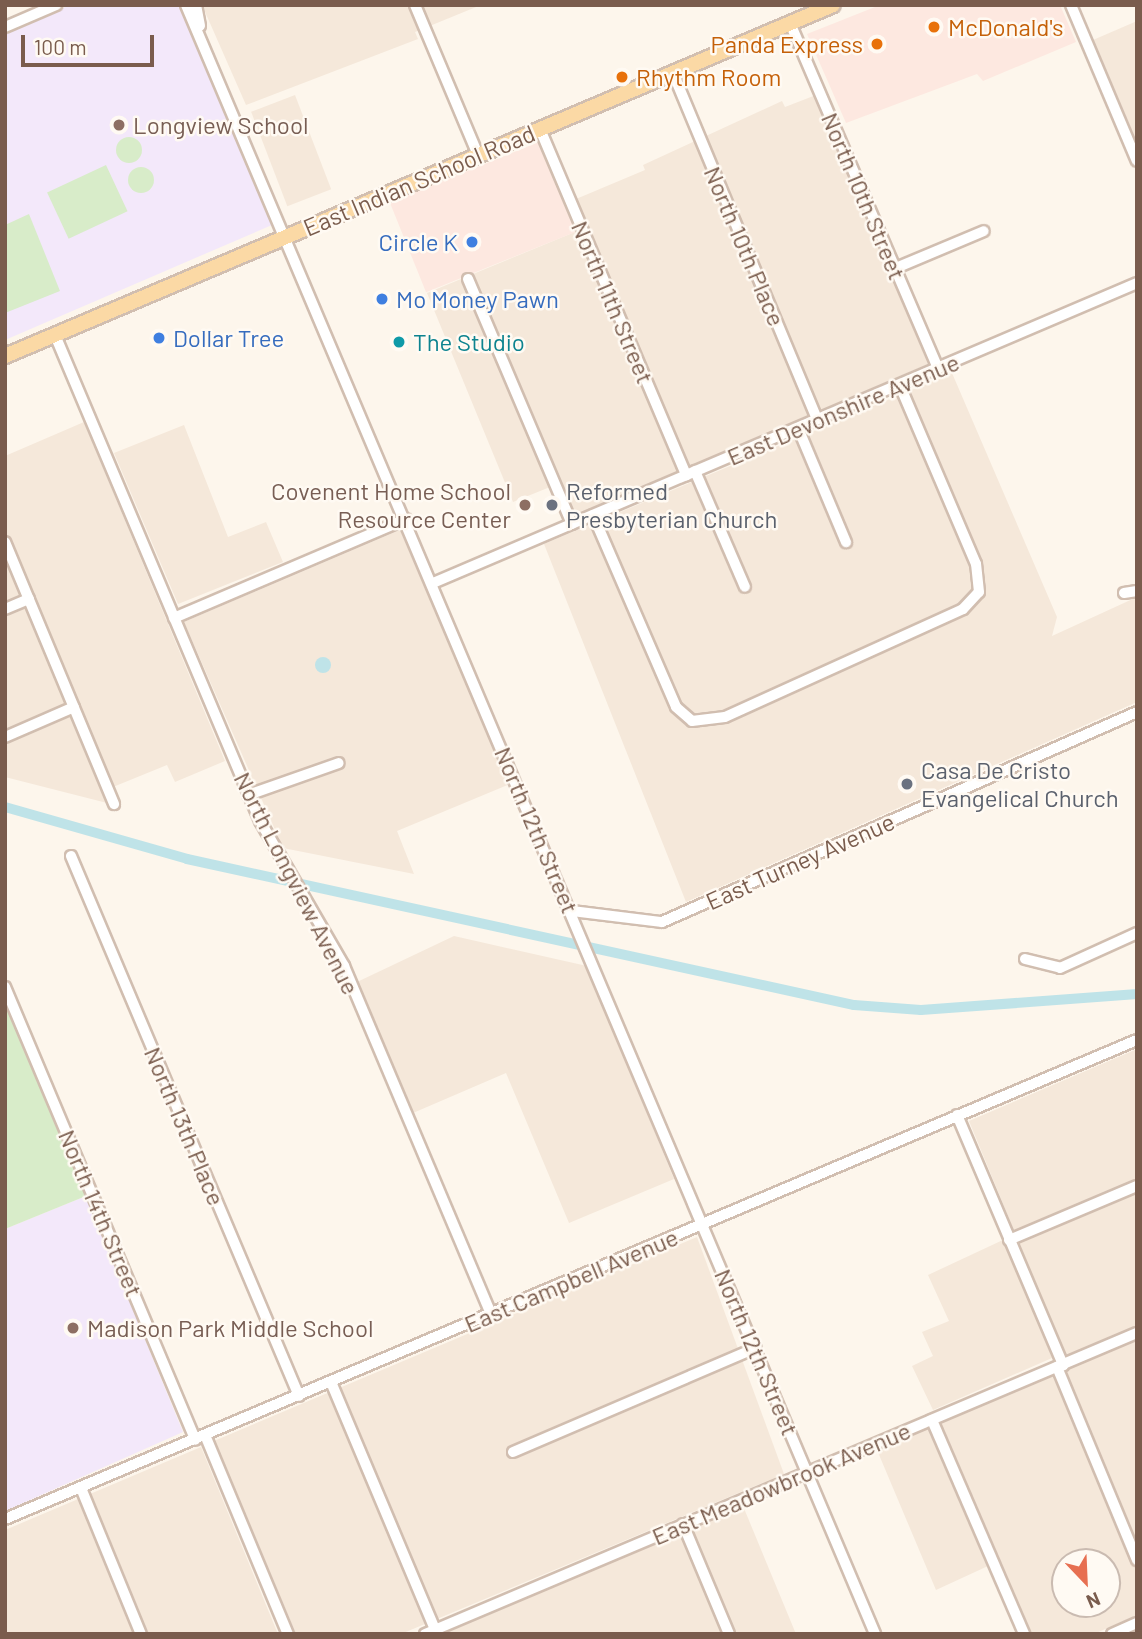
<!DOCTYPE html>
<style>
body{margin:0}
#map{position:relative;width:1142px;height:1639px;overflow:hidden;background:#fdf6ec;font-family:Barlow,sans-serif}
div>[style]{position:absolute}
.residential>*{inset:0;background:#f5e8da;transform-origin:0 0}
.commercial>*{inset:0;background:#fde8e0;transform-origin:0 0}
.education>*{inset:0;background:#f3e8fa}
.green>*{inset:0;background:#d8ecc9;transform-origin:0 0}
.round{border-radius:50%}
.water>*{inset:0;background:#bfe3e8}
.canal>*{height:10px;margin:-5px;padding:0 5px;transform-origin:5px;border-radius:5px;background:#bfe3e8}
.roads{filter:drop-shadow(2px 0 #d1beb0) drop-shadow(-2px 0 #d1beb0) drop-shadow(0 2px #d1beb0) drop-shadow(0 -2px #d1beb0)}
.minor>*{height:10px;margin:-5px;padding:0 5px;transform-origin:5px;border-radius:5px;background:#fff}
.major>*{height:14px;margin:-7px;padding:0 7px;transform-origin:7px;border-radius:7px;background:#fbd9a5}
.dots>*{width:19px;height:19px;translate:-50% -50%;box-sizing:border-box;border:4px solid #fffaf3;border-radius:50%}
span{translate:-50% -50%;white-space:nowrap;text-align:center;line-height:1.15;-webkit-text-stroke:5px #fffaf3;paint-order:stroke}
.food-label{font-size:24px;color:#c56008}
.left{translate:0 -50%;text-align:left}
.right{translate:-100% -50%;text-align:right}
.education-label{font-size:24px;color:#785e54}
.street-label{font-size:24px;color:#7a5c4d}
.shop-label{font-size:24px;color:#366cbe}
.culture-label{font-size:24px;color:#0d838f}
.worship-label{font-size:24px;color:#5b616d}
.frame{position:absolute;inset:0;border:7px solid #7a5c4d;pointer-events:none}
.north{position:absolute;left:1051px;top:1548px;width:70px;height:70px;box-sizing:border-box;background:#fffaf3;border:2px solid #cabbb1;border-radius:50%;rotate:157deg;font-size:19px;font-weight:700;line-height:28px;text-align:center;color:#7a5c4d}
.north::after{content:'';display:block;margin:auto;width:24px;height:32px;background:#e76f51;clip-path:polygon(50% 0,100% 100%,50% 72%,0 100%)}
.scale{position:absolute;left:21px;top:35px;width:133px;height:32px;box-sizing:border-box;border:4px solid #7a5c4d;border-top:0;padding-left:9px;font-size:21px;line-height:24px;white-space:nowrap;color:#7a5c4d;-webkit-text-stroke:5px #fffaf3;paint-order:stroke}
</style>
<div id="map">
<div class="residential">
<i style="clip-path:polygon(202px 5px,481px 5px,415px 32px,418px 39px,246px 105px)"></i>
<i style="clip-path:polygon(1137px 21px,1137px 142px,1093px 40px)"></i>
<i style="left:295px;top:95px;width:101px;height:47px;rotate:69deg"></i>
<i style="clip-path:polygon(816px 95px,928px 364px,564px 520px,550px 487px,513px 502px,427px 293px,587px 227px,576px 199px,645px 170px,643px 165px,782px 101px,785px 107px)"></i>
<i style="clip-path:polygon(952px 373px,1057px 617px,1052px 636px,1137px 597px,1137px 702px,686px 902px,544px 544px)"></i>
<i style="clip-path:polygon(84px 422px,225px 761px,175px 782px,167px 765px,113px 787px,118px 800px,107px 803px,5px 777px,5px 456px)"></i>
<i style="clip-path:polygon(184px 425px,228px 537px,266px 522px,283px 562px,178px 604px,114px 453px)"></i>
<i style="clip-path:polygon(400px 530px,510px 784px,397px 831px,414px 874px,283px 848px,184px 622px)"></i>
<i style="clip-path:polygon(454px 936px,587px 966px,674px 1179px,569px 1223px,506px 1073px,413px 1113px,357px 982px)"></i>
<i style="clip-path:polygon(1137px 1049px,1137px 1326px,1066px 1357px,969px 1121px)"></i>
<i style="clip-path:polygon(697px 1237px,784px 1474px,401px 1634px,296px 1634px,214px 1441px)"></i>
<i style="clip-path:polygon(1005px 1239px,1052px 1358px,933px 1410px,912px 1366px,933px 1356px,922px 1332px,949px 1321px,928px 1275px)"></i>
<i style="clip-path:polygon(evenodd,1137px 1340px,1137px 1615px,1094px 1634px,1017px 1634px,988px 1566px,936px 1590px,877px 1450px,1137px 1340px,1065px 1562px,1107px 1562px,1107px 1604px,1065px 1604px,1065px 1562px)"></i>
<i style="clip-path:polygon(201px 1447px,278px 1634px,5px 1634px,5px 1530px)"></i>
<i style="clip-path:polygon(743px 1506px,796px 1634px,443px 1634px)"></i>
</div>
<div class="commercial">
<i style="clip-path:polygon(880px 5px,1060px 5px,1076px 42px,983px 81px,977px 74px,846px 123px,807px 34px)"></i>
<i style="left:539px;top:142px;width:97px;height:161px;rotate:68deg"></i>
</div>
<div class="education">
<i style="clip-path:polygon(70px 5px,182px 5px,272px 225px,5px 340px,5px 33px)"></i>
<i style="clip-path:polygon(86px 1196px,183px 1432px,5px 1511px,5px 1229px)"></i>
</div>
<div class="green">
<i class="round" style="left:116px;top:137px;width:26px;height:26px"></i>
<i style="left:106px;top:165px;width:51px;height:65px;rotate:65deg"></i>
<i class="round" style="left:128px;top:167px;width:26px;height:26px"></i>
<i style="clip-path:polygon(29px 214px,60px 291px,5px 313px,5px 225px)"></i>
<i style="clip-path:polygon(5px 1003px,86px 1196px,5px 1229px)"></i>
</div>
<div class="water">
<i class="round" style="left:315px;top:657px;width:16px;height:16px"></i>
</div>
<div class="canal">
<i style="left:5px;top:807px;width:189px;rotate:15.9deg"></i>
<i style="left:187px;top:859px;width:683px;rotate:12.35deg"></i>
<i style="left:854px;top:1005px;width:67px;rotate:4.3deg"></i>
<i style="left:921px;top:1010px;width:217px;rotate:-4.2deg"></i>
</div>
<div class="roads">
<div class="minor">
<i style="left:186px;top:5px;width:1769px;rotate:67.07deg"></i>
<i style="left:196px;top:5px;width:21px;rotate:79deg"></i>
<i style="left:415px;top:5px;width:163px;rotate:67.2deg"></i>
<i style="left:1071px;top:5px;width:169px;rotate:67.1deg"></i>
<i style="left:790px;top:23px;width:376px;rotate:66.8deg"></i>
<i style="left:5px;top:27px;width:56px;rotate:-23.3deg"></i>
<i style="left:673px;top:73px;width:375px;rotate:67.4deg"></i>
<i style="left:540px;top:129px;width:376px;rotate:67.1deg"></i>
<i style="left:896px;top:268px;width:95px;rotate:-22.8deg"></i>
<i style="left:468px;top:279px;width:266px;rotate:67deg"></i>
<i style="left:55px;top:335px;width:527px;rotate:67.13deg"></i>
<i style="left:260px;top:821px;width:168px;rotate:59.9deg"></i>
<i style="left:344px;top:966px;width:378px;rotate:67.1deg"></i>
<i style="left:798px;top:428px;width:124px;rotate:67.2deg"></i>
<i style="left:695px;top:471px;width:126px;rotate:66.7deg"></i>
<i style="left:593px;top:515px;width:209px;rotate:66.6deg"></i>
<i style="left:676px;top:707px;width:21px;rotate:41deg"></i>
<i style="left:692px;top:721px;width:33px;rotate:-7deg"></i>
<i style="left:725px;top:717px;width:261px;rotate:-24.4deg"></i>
<i style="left:963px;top:609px;width:23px;rotate:-47deg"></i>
<i style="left:979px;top:592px;width:28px;rotate:-96deg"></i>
<i style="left:976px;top:564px;width:194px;rotate:-113.1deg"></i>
<i style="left:5px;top:542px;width:284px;rotate:67.4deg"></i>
<i style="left:433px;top:583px;width:765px;rotate:-23.08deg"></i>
<i style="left:1124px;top:593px;width:13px;rotate:-9deg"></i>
<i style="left:5px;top:609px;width:26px;rotate:-23deg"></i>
<i style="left:174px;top:618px;width:252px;rotate:-23.1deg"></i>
<i style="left:5px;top:737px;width:75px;rotate:-23.5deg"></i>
<i style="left:248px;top:795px;width:96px;rotate:-19.4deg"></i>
<i style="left:71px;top:856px;width:586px;rotate:67.11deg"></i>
<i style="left:572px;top:911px;width:91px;rotate:7deg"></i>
<i style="left:662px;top:922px;width:519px;rotate:-23.85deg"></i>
<i style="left:1025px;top:959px;width:36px;rotate:14deg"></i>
<i style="left:1060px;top:968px;width:85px;rotate:-24.4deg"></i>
<i style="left:5px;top:987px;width:491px;rotate:67.2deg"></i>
<i style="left:957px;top:1115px;width:272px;rotate:67deg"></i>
<i style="left:1009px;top:1240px;width:139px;rotate:-22.9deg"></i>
<i style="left:1057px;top:1367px;width:209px;rotate:67.5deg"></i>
<i style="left:331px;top:1382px;width:268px;rotate:67.2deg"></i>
<i style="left:932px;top:1420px;width:233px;rotate:66.7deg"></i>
<i style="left:205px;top:1435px;width:216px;rotate:67.4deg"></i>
<i style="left:513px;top:1452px;width:264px;rotate:-23.2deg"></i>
<i style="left:81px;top:1488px;width:158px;rotate:67.7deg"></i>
<i style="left:5px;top:1519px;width:1229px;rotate:-22.94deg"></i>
<i style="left:683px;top:1524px;width:119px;rotate:67.3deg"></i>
<i style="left:425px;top:1634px;width:773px;rotate:-22.92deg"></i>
<i style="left:1112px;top:1634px;width:27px;rotate:-24deg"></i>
</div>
<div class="major">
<i style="left:5px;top:356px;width:899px;rotate:-22.97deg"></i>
</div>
</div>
<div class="dots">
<i style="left:934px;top:27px;background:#e8710a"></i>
<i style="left:877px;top:44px;background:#e8710a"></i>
<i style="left:622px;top:77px;background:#e8710a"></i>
<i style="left:119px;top:125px;background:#8d6e63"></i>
<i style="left:472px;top:242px;background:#3f7fe0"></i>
<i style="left:382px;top:299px;background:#3f7fe0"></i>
<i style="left:159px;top:338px;background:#3f7fe0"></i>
<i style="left:399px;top:342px;background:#0f9aa8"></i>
<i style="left:525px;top:505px;background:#8d6e63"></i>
<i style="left:552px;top:505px;background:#6b7280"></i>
<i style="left:907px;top:784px;background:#6b7280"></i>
<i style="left:73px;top:1328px;background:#8d6e63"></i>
</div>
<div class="food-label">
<span class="left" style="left:948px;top:27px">McDonald's</span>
<span class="right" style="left:863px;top:44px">Panda Express</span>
<span class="left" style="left:636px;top:77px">Rhythm Room</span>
</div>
<div class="education-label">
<span class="left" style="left:133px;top:125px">Longview School</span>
<span class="right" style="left:511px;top:505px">Covenent Home School<br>Resource Center</span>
<span class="left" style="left:87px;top:1328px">Madison Park Middle School</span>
</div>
<div class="street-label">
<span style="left:419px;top:180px;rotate:-23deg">East Indian School Road</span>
<span style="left:864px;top:196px;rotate:67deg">North 10th Street</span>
<span style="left:745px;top:246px;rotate:67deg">North 10th Place</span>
<span style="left:613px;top:302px;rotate:67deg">North 11th Street</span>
<span style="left:843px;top:409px;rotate:-23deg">East Devonshire Avenue</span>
<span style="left:537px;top:830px;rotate:67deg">North 12th Street</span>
<span style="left:800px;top:861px;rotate:-24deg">East Turney Avenue</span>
<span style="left:297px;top:883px;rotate:63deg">North Longview Avenue</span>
<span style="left:185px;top:1126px;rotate:67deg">North 13th Place</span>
<span style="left:101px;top:1213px;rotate:67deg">North 14th Street</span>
<span style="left:571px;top:1280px;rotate:-23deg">East Campbell Avenue</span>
<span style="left:757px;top:1352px;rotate:67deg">North 12th Street</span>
<span style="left:781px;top:1483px;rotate:-23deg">East Meadowbrook Avenue</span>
</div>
<div class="shop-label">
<span class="right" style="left:458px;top:242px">Circle K</span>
<span class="left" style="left:396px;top:299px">Mo Money Pawn</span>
<span class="left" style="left:173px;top:338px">Dollar Tree</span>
</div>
<div class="culture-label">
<span class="left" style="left:413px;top:342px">The Studio</span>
</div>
<div class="worship-label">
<span class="left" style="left:566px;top:505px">Reformed<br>Presbyterian Church</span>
<span class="left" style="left:921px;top:784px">Casa De Cristo<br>Evangelical Church</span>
</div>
<div class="frame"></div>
<div class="north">N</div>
<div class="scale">100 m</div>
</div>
